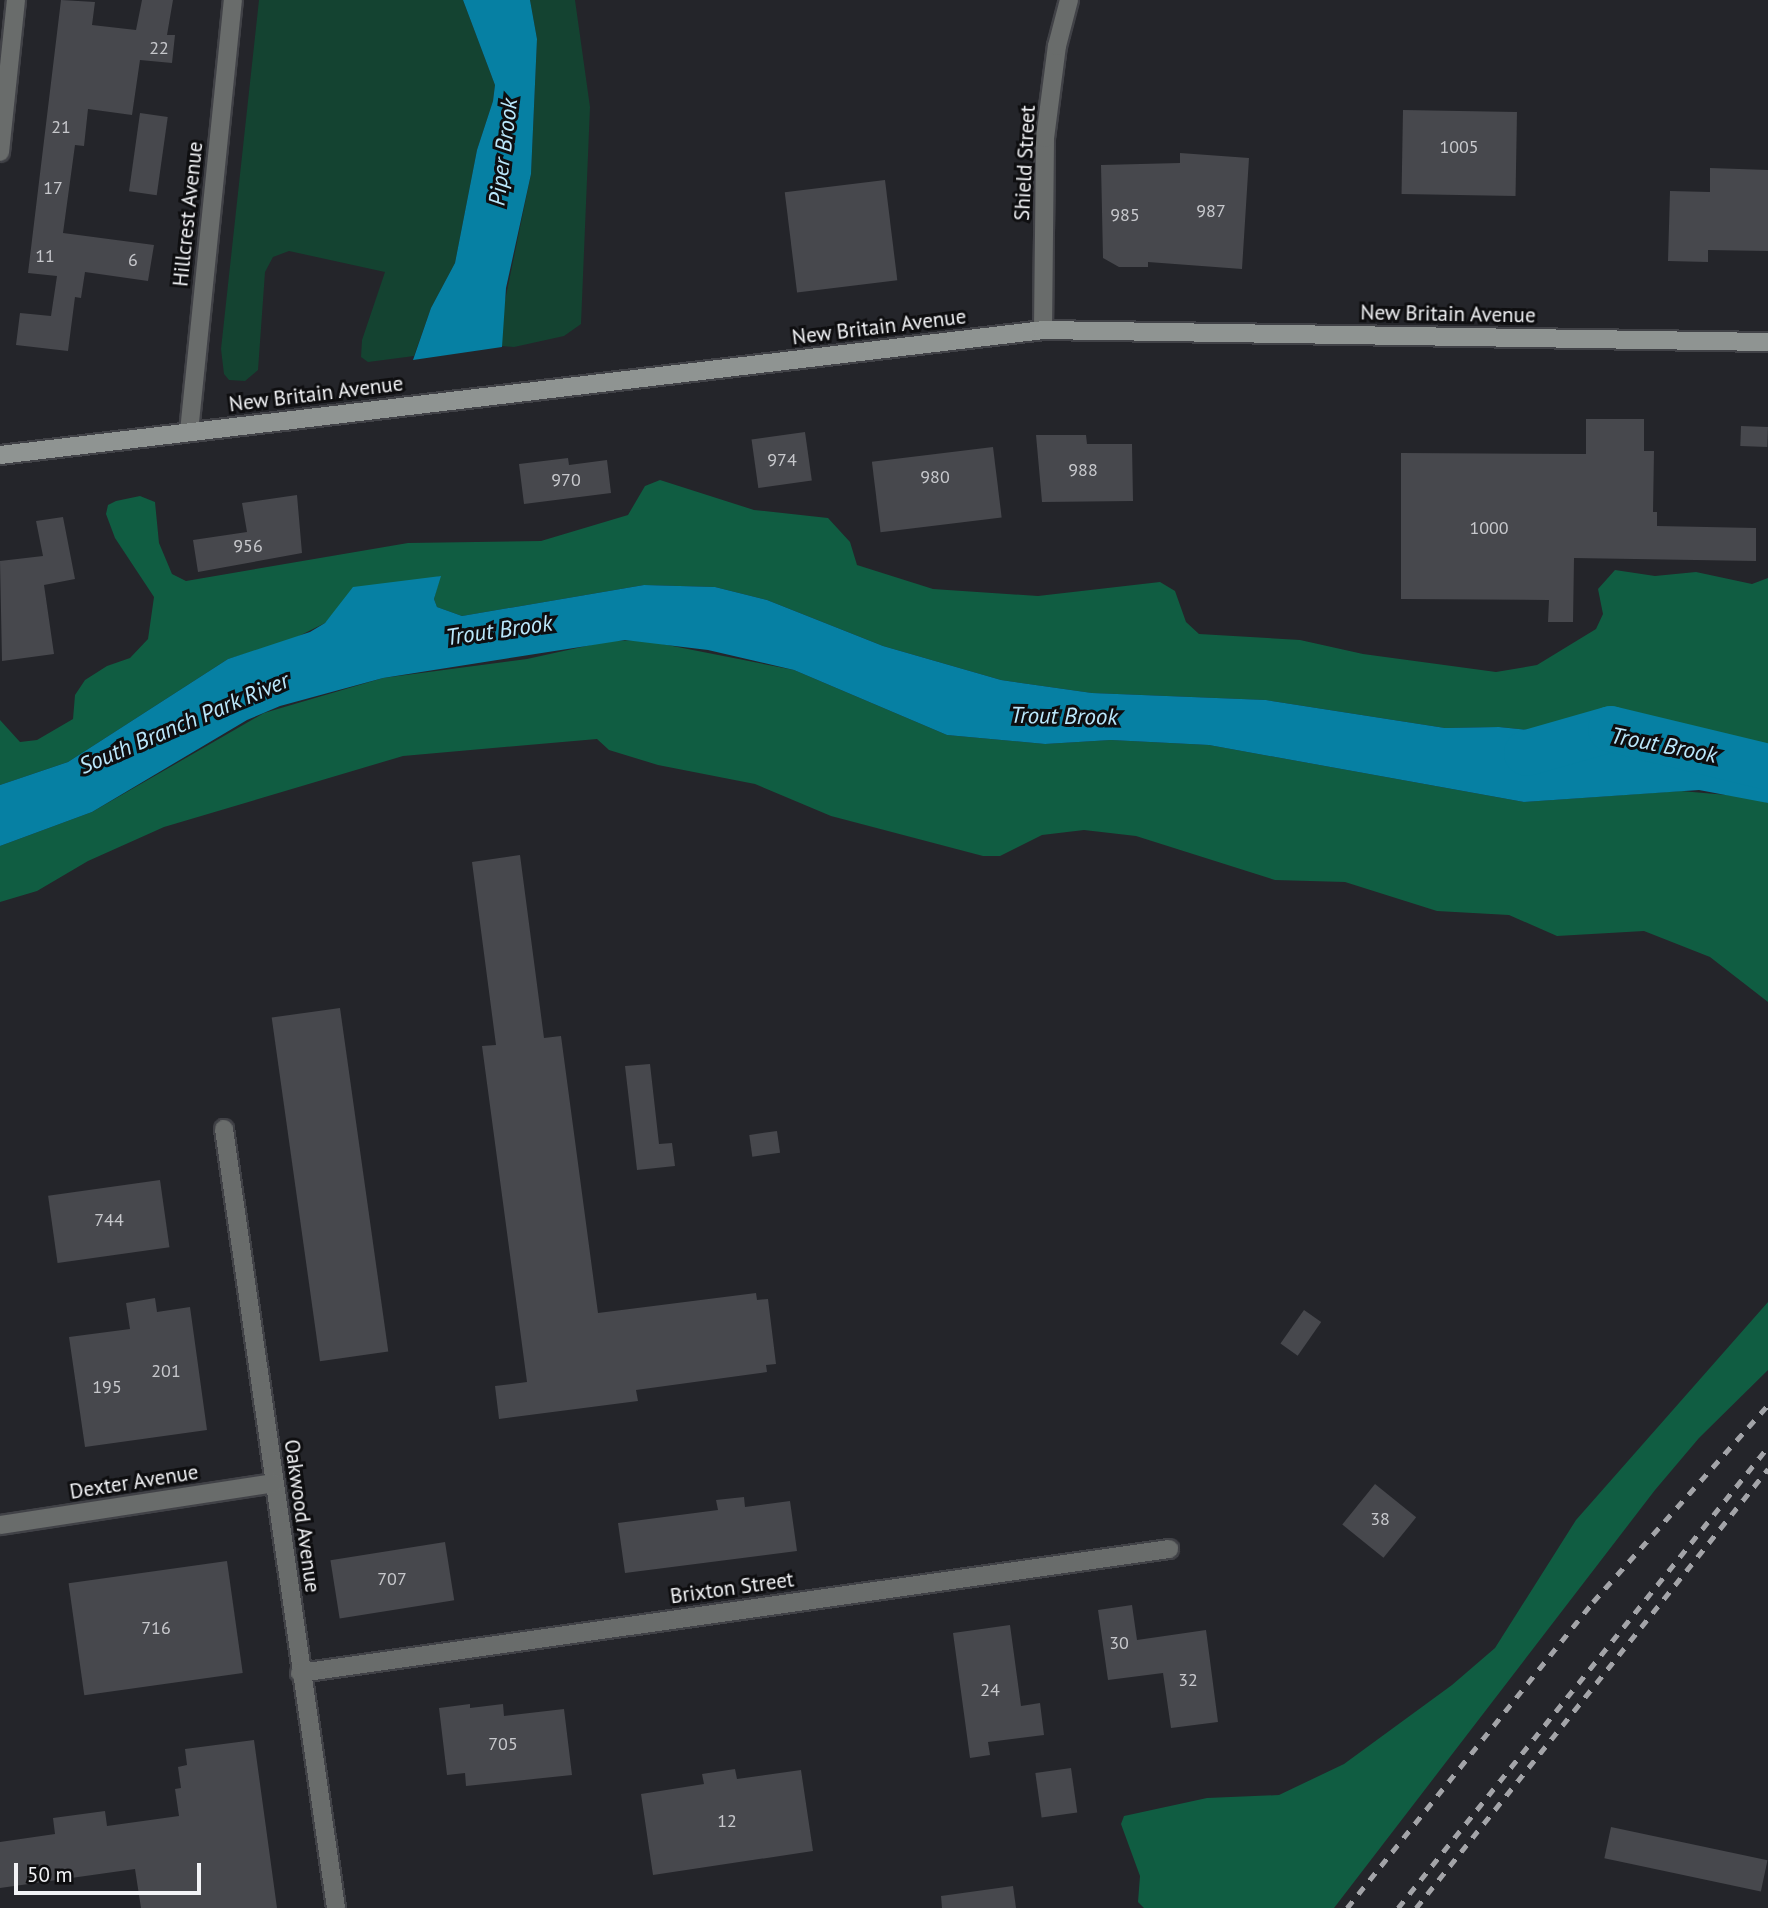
<!DOCTYPE html>
<style>
body{margin:0}
#map{position:relative;width:1768px;height:1908px;overflow:hidden;background:#24252a;font-family:"PT Sans",sans-serif}
div>[style]{position:absolute}
.green>*{inset:0;background:#144331}
.forest>*{inset:0;background:#105d42}
.water>*{inset:0;background:#0680a3}
.river>*{height:46px;margin:-23px;padding:0 23px;transform-origin:23px;border-radius:23px;background:#0680a3}
.building>*{inset:0;background:#47484d;transform-origin:0 0}
.roads{filter:drop-shadow(2px 0 #414247) drop-shadow(-2px 0 #414247) drop-shadow(0 2px #414247) drop-shadow(0 -2px #414247)}
.street>*{height:18px;margin:-9px;padding:0 9px;transform-origin:9px;border-radius:9px;background:#696c6b}
.secondary>*{height:18px;margin:-9px;padding:0 9px;transform-origin:9px;border-radius:9px;background:#8f9492}
.rail>*{height:5px;margin-top:-2.5px;transform-origin:0;background:repeating-linear-gradient(90deg,#a3a4a8 0 9px,transparent 0 18px)}
span{translate:-50% -50%;white-space:nowrap;text-align:center;line-height:1.15;-webkit-text-stroke:6px #0e0e10;paint-order:stroke}
.number-label{font-size:18px;color:#c7c8cc}
.number-label span{-webkit-text-stroke-width:0}
.street-label{font-size:21px;color:#f2f3f6}
.water-label{font-size:23px;color:#bbe8fc;font-style:italic}
.scale{position:absolute;left:14px;top:1863px;width:187px;height:32px;box-sizing:border-box;border:4px solid #f2f3f6;border-top:0;padding-left:9px;font-size:21px;line-height:24px;white-space:nowrap;color:#f2f3f6;-webkit-text-stroke:5px #0e0e10;paint-order:stroke}
</style>
<div id="map">
<div class="green">
<i style="clip-path:polygon(259px 0,463px 0,495px 85px,493px 101px,477px 150px,455px 263px,431px 308px,414px 356px,368px 362px,361px 357px,362px 340px,385px 272px,289px 251px,273px 257px,265px 272px,258px 370px,245px 381px,229px 380px,224px 374px,221px 349px)"></i>
<i style="clip-path:polygon(530px 0,575px 0,590px 107px,581px 324px,564px 336px,514px 347px,502px 346px,501px 320px,531px 174px,537px 39px)"></i>
</div>
<div class="forest">
<i style="clip-path:polygon(660px 480px,754px 510px,828px 518px,850px 542px,857px 565px,933px 589px,1038px 596px,1160px 582px,1175px 591px,1186px 622px,1199px 634px,1300px 640px,1363px 654px,1496px 672px,1537px 665px,1596px 629px,1603px 614px,1598px 589px,1615px 570px,1655px 576px,1696px 572px,1752px 584px,1768px 578px,1768px 750px,1650px 733px,1585px 736px,1499px 727px,1445px 728px,1266px 700px,1092px 693px,1001px 680px,883px 646px,767px 600px,715px 587px,644px 585px,462px 616px,437px 607px,434px 599px,440px 576px,334px 613px,325px 623px,293px 639px,228px 659px,68px 762px,0 785px,0 720px,20px 742px,37px 740px,73px 719px,75px 695px,85px 680px,107px 666px,130px 658px,148px 639px,154px 597px,115px 538px,106px 514px,108px 505px,116px 501px,140px 496px,155px 502px,159px 543px,172px 574px,186px 581px,408px 543px,541px 541px,628px 515px,645px 486px)"></i>
<i style="clip-path:polygon(642px 640px,794px 670px,947px 735px,1045px 744px,1111px 740px,1209px 745px,1524px 802px,1681px 791px,1750px 797px,1768px 803px,1768px 1002px,1710px 957px,1644px 931px,1557px 936px,1509px 915px,1437px 911px,1345px 882px,1275px 880px,1136px 836px,1084px 830px,1042px 835px,1000px 856px,983px 856px,831px 816px,755px 784px,658px 765px,609px 750px,597px 739px,403px 756px,164px 827px,88px 861px,37px 891px,0 902px,0 846px,92px 812px,264px 713px,383px 678px,527px 659px,609px 641px)"></i>
<i style="clip-path:polygon(1768px 1302px,1768px 1370px,1699px 1438px,1655px 1490px,1334px 1908px,1144px 1908px,1138px 1902px,1140px 1876px,1121px 1824px,1124px 1816px,1207px 1798px,1279px 1795px,1344px 1764px,1452px 1685px,1495px 1648px,1576px 1520px)"></i>
</div>
<div class="water">
<i style="clip-path:polygon(463px 0,530px 0,537px 39px,531px 174px,506px 288px,502px 347px,413px 360px,431px 308px,455px 263px,477px 150px,493px 101px,495px 85px)"></i>
<i style="clip-path:polygon(441px 576px,434px 599px,437px 607px,462px 616px,644px 585px,715px 587px,767px 600px,883px 646px,1001px 680px,1092px 693px,1266px 700px,1445px 728px,1499px 727px,1585px 736px,1650px 733px,1750px 745px,1768px 750px,1768px 803px,1699px 790px,1524px 802px,1209px 745px,1111px 740px,1045px 744px,947px 735px,794px 670px,708px 650px,625px 640px,383px 678px,280px 706px,247px 720px,92px 812px,0 846px,0 785px,68px 762px,228px 659px,310px 632px,325px 623px,353px 587px)"></i>
</div>
<div class="river">
<i style="left:1527px;top:753px;width:87px;rotate:-15.9deg"></i>
<i style="left:1611px;top:729px;width:162px;rotate:13.6deg"></i>
</div>
<div class="building">
<i style="clip-path:polygon(61px 0,95px 2px,92px 25px,136px 30px,142px 0,173px 0,167px 35px,175px 35px,172px 63px,140px 60px,132px 115px,88px 109px,84px 146px,75px 145px,63px 233px,154px 245px,148px 281px,85px 272px,81px 298px,75px 297px,68px 351px,16px 345px,20px 313px,51px 316px,57px 276px,28px 273px)"></i>
<i style="left:1403px;top:110px;width:114px;height:84px;rotate:1deg"></i>
<i style="left:140px;top:113px;width:28px;height:79px;rotate:8deg"></i>
<i style="clip-path:polygon(1180px 153px,1249px 158px,1242px 269px,1148px 262px,1148px 267px,1119px 267px,1103px 258px,1101px 165px,1180px 163px)"></i>
<i style="clip-path:polygon(1710px 168px,1768px 170px,1768px 251px,1708px 250px,1708px 262px,1668px 261px,1670px 191px,1710px 192px)"></i>
<i style="left:885px;top:180px;width:101px;height:101px;rotate:83deg"></i>
<i style="clip-path:polygon(1586px 419px,1644px 419px,1644px 451px,1654px 451px,1653px 512px,1657px 512px,1657px 526px,1756px 528px,1756px 561px,1574px 558px,1573px 622px,1548px 622px,1549px 600px,1401px 599px,1401px 453px,1586px 454px)"></i>
<i style="left:1741px;top:426px;width:27px;height:20px;rotate:2deg"></i>
<i style="left:805px;top:432px;width:49px;height:54px;rotate:82deg"></i>
<i style="clip-path:polygon(1036px 435px,1086px 435px,1087px 444px,1132px 444px,1133px 501px,1042px 502px)"></i>
<i style="left:993px;top:447px;width:71px;height:122px;rotate:83deg"></i>
<i style="clip-path:polygon(568px 458px,569px 465px,607px 460px,611px 493px,524px 504px,519px 464px)"></i>
<i style="clip-path:polygon(297px 495px,302px 553px,198px 572px,193px 540px,247px 532px,242px 503px)"></i>
<i style="clip-path:polygon(63px 517px,75px 579px,44px 585px,54px 654px,2px 661px,0 561px,43px 556px,36px 521px)"></i>
<i style="clip-path:polygon(520px 855px,544px 1038px,561px 1036px,598px 1313px,756px 1293px,757px 1300px,768px 1299px,776px 1364px,766px 1365px,767px 1372px,636px 1390px,638px 1401px,499px 1419px,495px 1386px,527px 1382px,482px 1046px,496px 1045px,472px 862px)"></i>
<i style="left:340px;top:1008px;width:347px;height:69px;rotate:82deg"></i>
<i style="clip-path:polygon(650px 1064px,659px 1144px,672px 1143px,675px 1166px,637px 1170px,625px 1066px)"></i>
<i style="left:777px;top:1131px;width:22px;height:28px;rotate:82deg"></i>
<i style="left:160px;top:1180px;width:68px;height:113px;rotate:82deg"></i>
<i style="clip-path:polygon(155px 1298px,157px 1312px,190px 1307px,207px 1430px,85px 1447px,69px 1337px,130px 1329px,126px 1303px)"></i>
<i style="left:1304px;top:1310px;width:21px;height:41px;rotate:35deg"></i>
<i style="left:1375px;top:1484px;width:53px;height:52px;rotate:39deg"></i>
<i style="clip-path:polygon(744px 1497px,745px 1507px,790px 1501px,797px 1551px,625px 1573px,618px 1523px,718px 1510px,716px 1500px)"></i>
<i style="left:445px;top:1542px;width:59px;height:116px;rotate:81deg"></i>
<i style="left:227px;top:1561px;width:113px;height:160px;rotate:82deg"></i>
<i style="clip-path:polygon(1132px 1605px,1137px 1640px,1206px 1630px,1218px 1722px,1171px 1728px,1163px 1673px,1108px 1680px,1098px 1610px)"></i>
<i style="clip-path:polygon(1010px 1625px,1021px 1706px,1040px 1703px,1044px 1735px,988px 1742px,990px 1755px,970px 1758px,953px 1633px)"></i>
<i style="clip-path:polygon(470px 1704px,470px 1708px,503px 1704px,504px 1716px,564px 1709px,572px 1775px,466px 1786px,465px 1773px,447px 1775px,439px 1708px)"></i>
<i style="clip-path:polygon(254px 1740px,277px 1908px,141px 1908px,135px 1869px,0 1888px,0 1842px,55px 1834px,53px 1818px,105px 1811px,107px 1826px,179px 1816px,175px 1789px,181px 1788px,178px 1767px,187px 1765px,185px 1749px)"></i>
<i style="left:1071px;top:1768px;width:45px;height:36px;rotate:82deg"></i>
<i style="clip-path:polygon(735px 1769px,737px 1779px,801px 1770px,813px 1851px,653px 1875px,641px 1794px,704px 1784px,702px 1774px)"></i>
<i style="left:1611px;top:1827px;width:160px;height:32px;rotate:12deg"></i>
<i style="clip-path:polygon(1013px 1886px,1016px 1908px,942px 1908px,941px 1896px)"></i>
</div>
<div class="roads">
<div class="street">
<i style="left:0;top:152px;width:153px;rotate:-84deg"></i>
<i style="left:1043px;top:330px;width:192px;rotate:-89.4deg"></i>
<i style="left:1045px;top:138px;width:93px;rotate:-82.6deg"></i>
<i style="left:1057px;top:46px;width:48px;rotate:-75.4deg"></i>
<i style="left:189px;top:432px;width:434px;rotate:-84.2deg"></i>
<i style="left:224px;top:1129px;width:787px;rotate:81.82deg"></i>
<i style="left:0;top:1525px;width:277px;rotate:-8.7deg"></i>
<i style="left:300px;top:1673px;width:878px;rotate:-8.12deg"></i>
</div>
<div class="secondary">
<i style="left:0;top:455px;width:1050px;rotate:-6.83deg"></i>
<i style="left:1043px;top:330px;width:725px;rotate:0.95deg"></i>
</div>
</div>
<div class="rail">
<i style="left:1347px;top:1908px;width:393px;rotate:-51.2deg"></i>
<i style="left:1593px;top:1602px;width:264px;rotate:-48.4deg"></i>
<i style="left:1398px;top:1908px;width:591px;rotate:-51.25deg"></i>
<i style="left:1416px;top:1908px;width:563px;rotate:-51.28deg"></i>
</div>
<div class="number-label">
<span style="left:159px;top:48px">22</span>
<span style="left:61px;top:127px">21</span>
<span style="left:1459px;top:147px">1005</span>
<span style="left:53px;top:188px">17</span>
<span style="left:1211px;top:211px">987</span>
<span style="left:1125px;top:215px">985</span>
<span style="left:45px;top:256px">11</span>
<span style="left:133px;top:260px">6</span>
<span style="left:782px;top:460px">974</span>
<span style="left:1083px;top:470px">988</span>
<span style="left:935px;top:477px">980</span>
<span style="left:566px;top:480px">970</span>
<span style="left:1489px;top:528px">1000</span>
<span style="left:248px;top:546px">956</span>
<span style="left:109px;top:1220px">744</span>
<span style="left:166px;top:1371px">201</span>
<span style="left:107px;top:1387px">195</span>
<span style="left:1380px;top:1519px">38</span>
<span style="left:392px;top:1579px">707</span>
<span style="left:156px;top:1628px">716</span>
<span style="left:1119px;top:1643px">30</span>
<span style="left:1188px;top:1680px">32</span>
<span style="left:990px;top:1690px">24</span>
<span style="left:503px;top:1744px">705</span>
<span style="left:727px;top:1821px">12</span>
</div>
<div class="street-label">
<span style="left:1025px;top:163px;rotate:-87deg">Shield Street</span>
<span style="left:188px;top:214px;rotate:-84deg">Hillcrest Avenue</span>
<span style="left:1448px;top:314px;rotate:1deg">New Britain Avenue</span>
<span style="left:879px;top:327px;rotate:-7deg">New Britain Avenue</span>
<span style="left:316px;top:394px;rotate:-7deg">New Britain Avenue</span>
<span style="left:134px;top:1482px;rotate:-9deg">Dexter Avenue</span>
<span style="left:302px;top:1516px;rotate:82deg">Oakwood Avenue</span>
<span style="left:732px;top:1588px;rotate:-8deg">Brixton Street</span>
</div>
<div class="water-label">
<span style="left:503px;top:152px;rotate:-83deg">Piper Brook</span>
<span style="left:499px;top:630px;rotate:-8deg">Trout Brook</span>
<span style="left:1064px;top:716px;rotate:1deg">Trout Brook</span>
<span style="left:184px;top:723px;rotate:-23deg">South Branch Park River</span>
<span style="left:1664px;top:745px;rotate:11deg">Trout Brook</span>
</div>
<div class="scale">50 m</div>
</div>
